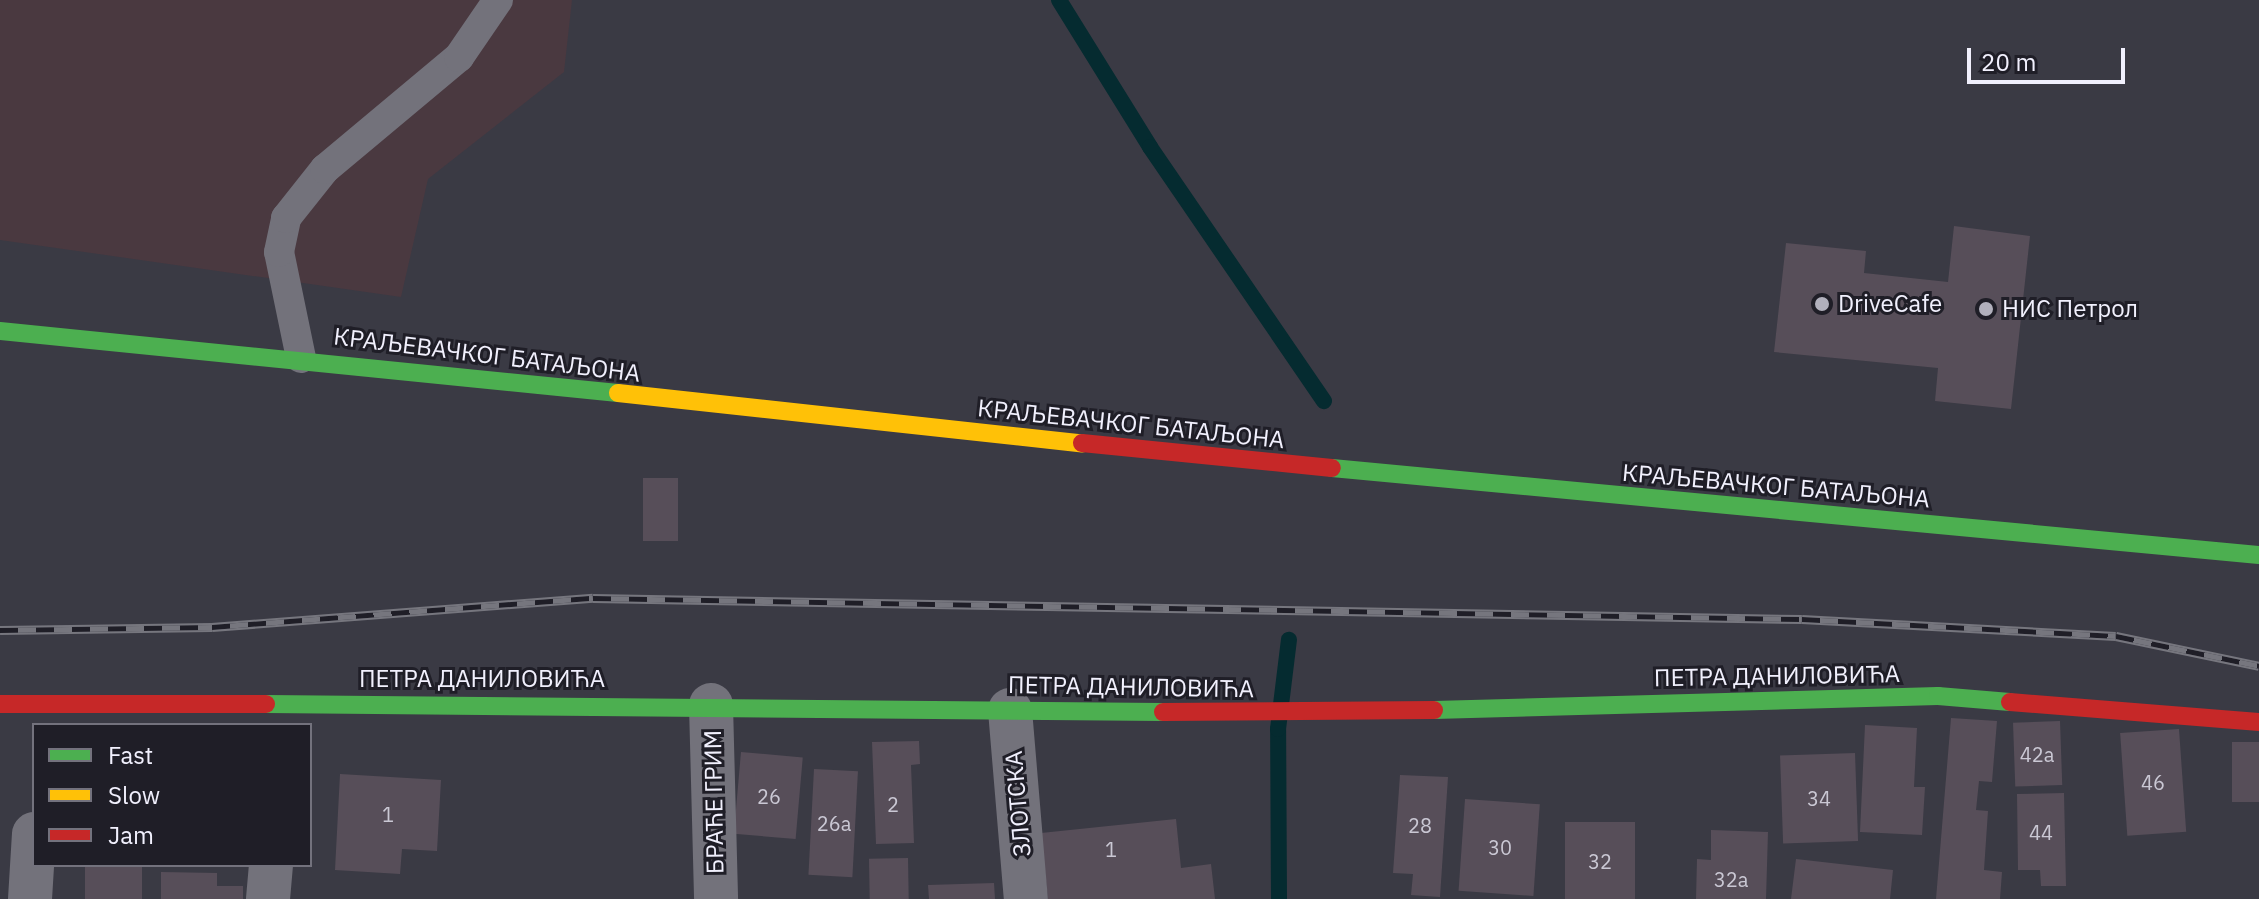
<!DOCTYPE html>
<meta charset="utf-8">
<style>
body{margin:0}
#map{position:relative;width:2259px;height:899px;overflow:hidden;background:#3a3a44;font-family:"IBM Plex Sans",sans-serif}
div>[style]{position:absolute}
.commercial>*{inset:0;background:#4a3940}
.stream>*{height:16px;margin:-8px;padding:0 8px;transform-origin:8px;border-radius:8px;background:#052b30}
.building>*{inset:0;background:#574e59;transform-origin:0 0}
.lane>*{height:30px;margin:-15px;padding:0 15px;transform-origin:15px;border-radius:15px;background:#73727b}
.street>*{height:44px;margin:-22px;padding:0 22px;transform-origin:22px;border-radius:22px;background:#73727b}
.fast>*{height:18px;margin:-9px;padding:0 9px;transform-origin:9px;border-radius:9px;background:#4caf50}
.slow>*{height:18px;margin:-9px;padding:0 9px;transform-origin:9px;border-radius:9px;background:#ffc107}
.jam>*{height:18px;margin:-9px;padding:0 9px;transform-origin:9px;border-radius:9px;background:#c62828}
.rail>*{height:9px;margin-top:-4.5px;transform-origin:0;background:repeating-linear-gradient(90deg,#1f1e27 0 18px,#76767e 0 36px);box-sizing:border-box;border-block:2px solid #76767e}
.dots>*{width:22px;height:22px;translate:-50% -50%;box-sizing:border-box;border:4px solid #1f1e27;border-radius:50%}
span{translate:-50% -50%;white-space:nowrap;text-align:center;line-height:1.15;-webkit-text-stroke:6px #1f1e27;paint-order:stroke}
.number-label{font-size:20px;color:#cac8d4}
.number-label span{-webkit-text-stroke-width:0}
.poi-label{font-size:24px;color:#f1f0fd}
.left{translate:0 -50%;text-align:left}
.street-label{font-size:24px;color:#f1f0fd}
.legend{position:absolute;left:32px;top:723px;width:280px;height:144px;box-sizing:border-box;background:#1f1e27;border:2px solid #73727d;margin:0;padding:10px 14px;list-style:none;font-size:24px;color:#f1f0fd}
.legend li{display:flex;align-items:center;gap:16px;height:40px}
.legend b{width:40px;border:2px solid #73727d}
.scale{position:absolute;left:1967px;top:48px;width:158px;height:36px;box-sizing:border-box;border:4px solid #f1f0fd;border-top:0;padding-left:10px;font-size:24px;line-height:28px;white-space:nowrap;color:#f1f0fd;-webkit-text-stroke:6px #1f1e27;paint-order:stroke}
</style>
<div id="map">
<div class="commercial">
<i style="clip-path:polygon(0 0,572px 0,564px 72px,428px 179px,401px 297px,0 240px)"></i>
</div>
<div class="stream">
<i style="left:1059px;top:0;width:173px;rotate:58.2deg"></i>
<i style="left:1150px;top:147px;width:308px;rotate:55.6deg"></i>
<i style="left:1279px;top:899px;width:170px;rotate:-90.3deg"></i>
<i style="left:1278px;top:729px;width:90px;rotate:-83deg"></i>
</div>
<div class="building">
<i style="clip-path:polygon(1954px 226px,2030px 236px,2011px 409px,1935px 401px,1938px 368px,1774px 352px,1786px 243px,1866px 251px,1864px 273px,1948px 282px)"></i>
<i style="left:643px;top:478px;width:35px;height:63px"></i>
<i style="clip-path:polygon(1951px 718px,1997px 721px,1992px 782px,1979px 781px,1976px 810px,1988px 811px,1984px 870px,2002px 872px,2000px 899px,1936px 899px)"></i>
<i style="left:2060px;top:721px;width:64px;height:47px;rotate:88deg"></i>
<i style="clip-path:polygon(1865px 725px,1917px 728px,1914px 787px,1925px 787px,1922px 835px,1860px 832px)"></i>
<i style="left:2179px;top:729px;width:103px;height:59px;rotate:86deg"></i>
<i style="clip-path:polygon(919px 741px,920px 764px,911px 765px,914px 843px,876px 844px,872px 742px)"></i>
<i style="left:2259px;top:742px;width:60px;height:27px;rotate:90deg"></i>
<i style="left:741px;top:752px;width:62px;height:82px;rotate:5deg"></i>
<i style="left:1855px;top:753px;width:88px;height:75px;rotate:88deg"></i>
<i style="left:814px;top:769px;width:44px;height:106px;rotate:3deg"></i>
<i style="clip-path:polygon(340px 774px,441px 780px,437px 851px,402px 849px,400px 874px,335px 870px)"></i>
<i style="clip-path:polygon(1400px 775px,1448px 777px,1440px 897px,1411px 895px,1413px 874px,1393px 873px)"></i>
<i style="clip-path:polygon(2064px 793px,2066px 886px,2041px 886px,2040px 870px,2018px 870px,2017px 794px)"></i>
<i style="left:1465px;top:799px;width:75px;height:92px;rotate:4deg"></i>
<i style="clip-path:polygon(1176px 819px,1181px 868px,1211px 864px,1215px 899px,1048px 899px,1041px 833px)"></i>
<i style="left:1565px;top:822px;width:70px;height:77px"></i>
<i style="clip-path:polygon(1711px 830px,1768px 832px,1766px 899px,1696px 899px,1697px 859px,1711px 860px)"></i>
<i style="left:908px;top:858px;width:41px;height:39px;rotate:89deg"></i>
<i style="clip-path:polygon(1796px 859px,1893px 870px,1890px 899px,1791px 899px)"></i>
<i style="left:85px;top:865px;width:57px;height:34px"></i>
<i style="clip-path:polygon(161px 872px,217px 873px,217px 886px,243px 886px,243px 899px,161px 899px)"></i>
<i style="clip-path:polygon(994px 883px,995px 899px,929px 899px,928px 885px)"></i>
</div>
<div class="lane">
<i style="left:301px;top:358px;width:108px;rotate:-101.7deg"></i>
<i style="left:279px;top:252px;width:35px;rotate:-78deg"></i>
<i style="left:286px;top:218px;width:63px;rotate:-51.5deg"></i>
<i style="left:325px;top:169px;width:175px;rotate:-39.9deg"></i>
<i style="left:459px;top:57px;width:69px;rotate:-55.6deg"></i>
</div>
<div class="street">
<i style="left:711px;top:705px;width:194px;rotate:88.5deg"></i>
<i style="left:1010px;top:710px;width:190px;rotate:85.2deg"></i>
<i style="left:30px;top:899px;width:65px;rotate:-86.5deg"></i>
<i style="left:268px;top:899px;width:34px;rotate:-85deg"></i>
</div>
<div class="fast">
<i style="left:0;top:331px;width:621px;rotate:5.73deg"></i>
<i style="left:1332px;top:468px;width:931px;rotate:5.36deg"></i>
<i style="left:266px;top:704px;width:897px;rotate:0.51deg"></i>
<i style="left:1434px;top:710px;width:504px;rotate:-1.59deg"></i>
<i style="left:1938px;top:696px;width:72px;rotate:4.8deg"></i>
</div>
<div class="slow">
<i style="left:618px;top:393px;width:467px;rotate:6.2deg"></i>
</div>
<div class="jam">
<i style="left:1082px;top:443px;width:251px;rotate:5.7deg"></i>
<i style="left:2010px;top:702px;width:250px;rotate:4.6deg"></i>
<i style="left:0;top:704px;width:266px"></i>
<i style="left:1163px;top:712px;width:271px;rotate:-0.4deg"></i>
</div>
<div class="rail">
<i style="left:0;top:630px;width:212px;rotate:-0.8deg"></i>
<i style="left:212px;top:627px;width:382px;rotate:-4.4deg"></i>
<i style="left:593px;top:598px;width:1209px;rotate:1deg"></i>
<i style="left:1802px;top:619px;width:314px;rotate:3.1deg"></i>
<i style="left:2116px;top:636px;width:146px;rotate:11.8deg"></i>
</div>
<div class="dots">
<i style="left:1822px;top:304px;background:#b1b0bc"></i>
<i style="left:1986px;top:309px;background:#b1b0bc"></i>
</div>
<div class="number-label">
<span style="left:2037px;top:754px">42a</span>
<span style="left:2153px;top:782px">46</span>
<span style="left:769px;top:796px">26</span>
<span style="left:1819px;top:798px">34</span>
<span style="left:893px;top:804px">2</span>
<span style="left:388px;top:814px">1</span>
<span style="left:834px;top:823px">26a</span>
<span style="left:1420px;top:825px">28</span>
<span style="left:2041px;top:832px">44</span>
<span style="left:1500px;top:847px">30</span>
<span style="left:1111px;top:849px">1</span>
<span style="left:1600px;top:861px">32</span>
<span style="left:1731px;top:879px">32a</span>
</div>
<div class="poi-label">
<span class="left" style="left:1838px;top:304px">DriveCafe</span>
<span class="left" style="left:2002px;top:309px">НИС Петрол</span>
</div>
<div class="street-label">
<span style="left:487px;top:355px;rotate:7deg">КРАЉЕВАЧКОГ БАТАЉОНА</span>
<span style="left:1131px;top:424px;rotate:6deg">КРАЉЕВАЧКОГ БАТАЉОНА</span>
<span style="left:1776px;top:486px;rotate:5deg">КРАЉЕВАЧКОГ БАТАЉОНА</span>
<span style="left:1777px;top:676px;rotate:-1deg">ПЕТРА ДАНИЛОВИЋА</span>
<span style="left:482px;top:679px">ПЕТРА ДАНИЛОВИЋА</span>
<span style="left:1131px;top:687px;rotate:1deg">ПЕТРА ДАНИЛОВИЋА</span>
<span style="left:714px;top:802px;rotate:-91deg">БРАЋЕ ГРИМ</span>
<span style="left:1018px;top:804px;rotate:-95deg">ЗЛОТСКА</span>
</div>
<ul class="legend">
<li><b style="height:10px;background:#4caf50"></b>Fast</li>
<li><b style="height:10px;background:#ffc107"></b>Slow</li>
<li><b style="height:10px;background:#c62828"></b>Jam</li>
</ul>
<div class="scale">20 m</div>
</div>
